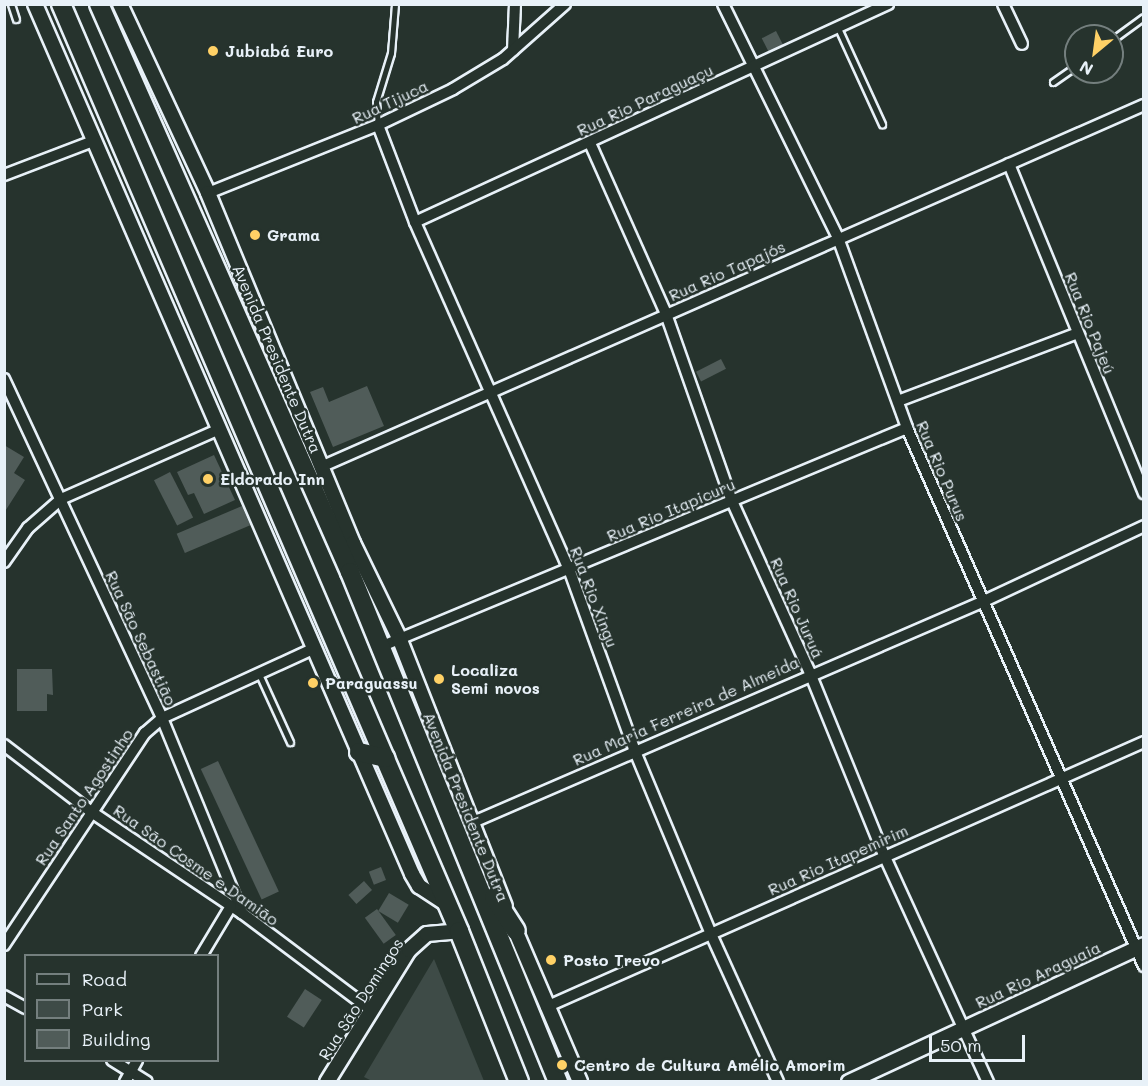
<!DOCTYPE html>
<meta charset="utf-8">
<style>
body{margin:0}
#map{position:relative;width:1148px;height:1086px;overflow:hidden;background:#26332d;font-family:Mali,sans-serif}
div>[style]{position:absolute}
.green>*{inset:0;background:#3e4b47}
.building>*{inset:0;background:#505c59;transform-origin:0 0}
.roads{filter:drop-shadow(2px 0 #e8f1f8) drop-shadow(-2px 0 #e8f1f8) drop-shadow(0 2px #e8f1f8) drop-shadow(0 -2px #e8f1f8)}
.lane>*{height:5px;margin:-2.5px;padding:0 2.5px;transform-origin:2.5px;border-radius:2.5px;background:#26332d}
.street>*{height:10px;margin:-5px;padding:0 5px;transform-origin:5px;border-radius:5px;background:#26332d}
.secondary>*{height:14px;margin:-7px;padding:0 7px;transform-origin:7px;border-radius:7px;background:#26332d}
.highway>*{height:18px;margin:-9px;padding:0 9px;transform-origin:9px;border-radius:9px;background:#26332d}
.dots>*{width:16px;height:16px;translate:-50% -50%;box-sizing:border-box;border:3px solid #26332d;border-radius:50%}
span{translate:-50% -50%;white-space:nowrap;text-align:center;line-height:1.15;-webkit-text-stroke:5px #26332d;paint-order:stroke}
.poi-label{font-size:16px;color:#e8f1f8;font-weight:700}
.left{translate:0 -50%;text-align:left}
.street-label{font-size:16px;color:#e8f1f8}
.frame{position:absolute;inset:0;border:6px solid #e8f1f8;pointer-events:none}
.legend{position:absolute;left:24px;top:954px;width:195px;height:108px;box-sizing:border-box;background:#26332d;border:2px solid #747f7e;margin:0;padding:8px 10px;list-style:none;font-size:18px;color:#e8f1f8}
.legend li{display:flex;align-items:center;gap:12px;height:30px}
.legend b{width:30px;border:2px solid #747f7e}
.north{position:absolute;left:1064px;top:24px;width:60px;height:60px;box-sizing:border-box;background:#26332d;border:2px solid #747f7e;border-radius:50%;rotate:209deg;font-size:16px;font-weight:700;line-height:24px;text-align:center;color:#e8f1f8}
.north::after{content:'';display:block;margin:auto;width:21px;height:27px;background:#ffd166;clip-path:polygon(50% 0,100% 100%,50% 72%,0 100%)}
.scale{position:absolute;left:929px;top:1035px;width:96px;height:27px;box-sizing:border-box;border:3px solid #e8f1f8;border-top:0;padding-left:8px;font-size:18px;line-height:21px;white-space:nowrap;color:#e8f1f8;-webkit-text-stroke:4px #26332d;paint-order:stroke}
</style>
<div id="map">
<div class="green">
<i style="clip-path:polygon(434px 959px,484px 1081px,372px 1081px,364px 1077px)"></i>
</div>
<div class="building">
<i style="left:776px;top:31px;width:16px;height:16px;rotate:63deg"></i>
<i style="left:721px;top:359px;width:11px;height:28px;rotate:63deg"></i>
<i style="clip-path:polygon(367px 386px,384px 426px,333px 447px,310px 392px,323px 387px,329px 402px)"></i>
<i style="clip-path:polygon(4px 445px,24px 457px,14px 473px,25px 480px,4px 513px)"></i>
<i style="clip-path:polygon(214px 455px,235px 500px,204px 514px,194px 493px,188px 495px,177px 472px)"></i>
<i style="left:170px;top:472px;width:51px;height:18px;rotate:63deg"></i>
<i style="left:242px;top:506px;width:21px;height:71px;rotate:67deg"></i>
<i style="clip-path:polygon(17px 669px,52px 669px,53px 695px,47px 694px,47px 711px,17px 711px)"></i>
<i style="left:218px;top:761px;width:144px;height:19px;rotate:65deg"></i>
<i style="left:381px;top:867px;width:14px;height:13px;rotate:69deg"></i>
<i style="left:364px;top:881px;width:12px;height:21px;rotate:48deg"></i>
<i style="left:389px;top:893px;width:23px;height:21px;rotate:31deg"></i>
<i style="left:377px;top:909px;width:32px;height:15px;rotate:54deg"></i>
<i style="left:305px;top:989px;width:20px;height:33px;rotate:33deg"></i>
</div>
<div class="roads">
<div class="lane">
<i style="left:11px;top:4px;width:16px;rotate:72deg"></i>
<i style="left:838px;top:28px;width:106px;rotate:65.4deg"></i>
<i style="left:1112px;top:40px;width:39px;rotate:-36deg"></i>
<i style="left:1053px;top:82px;width:28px;rotate:-35deg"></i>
<i style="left:378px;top:125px;width:23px;rotate:-95deg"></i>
<i style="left:376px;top:102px;width:51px;rotate:-73deg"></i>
<i style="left:391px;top:53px;width:49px;rotate:-85.3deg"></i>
<i style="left:259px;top:674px;width:75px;rotate:65.5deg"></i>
</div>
<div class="street">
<i style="left:723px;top:4px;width:261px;rotate:63.8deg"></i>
<i style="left:838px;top:238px;width:202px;rotate:70deg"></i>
<i style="left:907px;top:428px;width:588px;rotate:66.23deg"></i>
<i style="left:1003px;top:4px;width:44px;rotate:64.6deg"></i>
<i style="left:513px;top:50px;width:46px;rotate:-87.5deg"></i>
<i style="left:378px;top:125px;width:104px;rotate:69.1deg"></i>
<i style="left:415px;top:222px;width:380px;rotate:66.1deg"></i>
<i style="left:569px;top:569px;width:191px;rotate:70.1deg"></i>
<i style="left:634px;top:749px;width:200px;rotate:67.4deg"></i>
<i style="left:711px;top:934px;width:162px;rotate:65.6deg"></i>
<i style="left:590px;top:143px;width:187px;rotate:66deg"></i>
<i style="left:666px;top:314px;width:198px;rotate:70.6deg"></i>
<i style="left:732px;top:501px;width:189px;rotate:65.6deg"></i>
<i style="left:810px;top:673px;width:196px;rotate:67.9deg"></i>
<i style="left:884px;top:855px;width:250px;rotate:65.4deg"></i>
<i style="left:1009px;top:164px;width:356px;rotate:67.7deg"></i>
<i style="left:4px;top:175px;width:95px;rotate:-20.9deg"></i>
<i style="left:208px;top:193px;width:183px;rotate:-21.8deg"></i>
<i style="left:378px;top:125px;width:83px;rotate:-25.6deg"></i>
<i style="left:453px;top:89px;width:58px;rotate:-31deg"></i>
<i style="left:503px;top:59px;width:83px;rotate:-41.6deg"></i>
<i style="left:415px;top:222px;width:521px;rotate:-24.74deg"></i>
<i style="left:4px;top:379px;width:374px;rotate:65deg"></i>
<i style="left:162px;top:718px;width:211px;rotate:67.7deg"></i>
<i style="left:898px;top:401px;width:192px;rotate:-20.7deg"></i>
<i style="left:323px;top:466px;width:897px;rotate:-23.74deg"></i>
<i style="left:4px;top:562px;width:42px;rotate:-54.8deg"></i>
<i style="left:28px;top:528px;width:44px;rotate:-41.3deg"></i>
<i style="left:61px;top:499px;width:174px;rotate:-23.8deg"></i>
<i style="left:380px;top:647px;width:571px;rotate:-22.57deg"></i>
<i style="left:4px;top:745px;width:108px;rotate:37.5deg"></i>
<i style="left:90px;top:811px;width:183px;rotate:33.9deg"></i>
<i style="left:242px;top:913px;width:161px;rotate:36.9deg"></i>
<i style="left:471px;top:823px;width:557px;rotate:-23.39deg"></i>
<i style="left:982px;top:602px;width:179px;rotate:-25.1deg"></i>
<i style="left:4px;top:945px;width:255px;rotate:-56.4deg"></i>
<i style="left:145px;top:733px;width:23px;rotate:-41deg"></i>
<i style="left:162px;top:718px;width:166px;rotate:-24.6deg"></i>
<i style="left:201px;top:956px;width:58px;rotate:-59deg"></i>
<i style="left:4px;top:996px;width:25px;rotate:29deg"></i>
<i style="left:546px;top:1007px;width:654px;rotate:-23.9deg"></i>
<i style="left:112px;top:1060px;width:41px;rotate:32.2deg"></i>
<i style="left:125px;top:1082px;width:25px;rotate:-61deg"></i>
</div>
<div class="secondary">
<i style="left:35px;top:4px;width:948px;rotate:66.57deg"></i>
<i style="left:412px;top:874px;width:14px;rotate:60deg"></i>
<i style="left:419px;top:886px;width:35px;rotate:33deg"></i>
<i style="left:120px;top:4px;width:208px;rotate:65deg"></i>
<i style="left:208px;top:193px;width:379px;rotate:67.5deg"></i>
<i style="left:353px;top:543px;width:108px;rotate:64.1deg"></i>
<i style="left:400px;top:640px;width:286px;rotate:68.5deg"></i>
<i style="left:512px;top:923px;width:173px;rotate:66.8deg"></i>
<i style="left:327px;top:1082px;width:155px;rotate:-58.2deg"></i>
<i style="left:409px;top:950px;width:24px;rotate:-42deg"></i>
<i style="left:427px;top:934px;width:32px;rotate:-5deg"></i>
<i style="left:849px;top:1082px;width:325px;rotate:-24.9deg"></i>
</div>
<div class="highway">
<i style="left:61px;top:4px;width:1009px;rotate:66.76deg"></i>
<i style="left:459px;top:931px;width:162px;rotate:68.3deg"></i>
<i style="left:99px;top:4px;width:621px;rotate:66.16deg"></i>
<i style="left:350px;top:572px;width:551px;rotate:67.81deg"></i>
<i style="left:359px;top:752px;width:27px;rotate:13deg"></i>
<i style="left:494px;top:897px;width:40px;rotate:57.1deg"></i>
</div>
</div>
<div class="dots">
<i style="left:213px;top:51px;background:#ffd166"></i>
<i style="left:255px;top:235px;background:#ffd166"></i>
<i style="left:208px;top:479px;background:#ffd166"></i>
<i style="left:439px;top:679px;background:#ffd166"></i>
<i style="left:313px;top:683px;background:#ffd166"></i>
<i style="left:551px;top:960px;background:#ffd166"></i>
<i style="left:562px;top:1065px;background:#ffd166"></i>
</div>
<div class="poi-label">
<span class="left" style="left:225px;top:51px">Jubiabá Euro</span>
<span class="left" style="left:267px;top:235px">Grama</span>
<span class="left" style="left:220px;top:479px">Eldorado Inn</span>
<span class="left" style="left:451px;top:679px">Localiza<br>Semi novos</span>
<span class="left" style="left:325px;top:683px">Paraguassu</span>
<span class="left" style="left:563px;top:960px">Posto Trevo</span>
<span class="left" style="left:574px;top:1065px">Centro de Cultura Amélio Amorim</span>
</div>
<div class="street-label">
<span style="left:645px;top:100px;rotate:-25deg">Rua Rio Paraguaçu</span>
<span style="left:390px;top:102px;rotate:-25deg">Rua Tijuca</span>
<span style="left:727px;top:271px;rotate:-24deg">Rua Rio Tapajós</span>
<span style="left:1090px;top:323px;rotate:68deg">Rua Rio Pajeú</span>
<span style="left:277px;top:359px;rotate:67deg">Avenida Presidente Dutra</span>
<span style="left:942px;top:471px;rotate:67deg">Rua Rio Purus</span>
<span style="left:671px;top:510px;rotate:-23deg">Rua Rio Itapicuru</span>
<span style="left:594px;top:597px;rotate:69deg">Rua Rio Xingu</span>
<span style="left:797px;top:608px;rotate:66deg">Rua Rio Juruá</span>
<span style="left:141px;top:638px;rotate:65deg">Rua São Sebastião</span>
<span style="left:686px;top:711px;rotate:-24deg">Rua Maria Ferreira de Almeida</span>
<span style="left:84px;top:797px;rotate:-56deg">Rua Santo Agostinho</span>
<span style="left:466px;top:807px;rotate:68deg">Avenida Presidente Dutra</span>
<span style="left:838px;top:860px;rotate:-24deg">Rua Rio Itapemirim</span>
<span style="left:196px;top:865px;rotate:35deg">Rua São Cosme e Damião</span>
<span style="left:1038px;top:975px;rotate:-25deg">Rua Rio Araguaia</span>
<span style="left:361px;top:999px;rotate:-57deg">Rua São Domingos</span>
</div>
<div class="frame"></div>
<ul class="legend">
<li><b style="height:8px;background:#26332d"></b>Road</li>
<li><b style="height:16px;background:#3e4b47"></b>Park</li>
<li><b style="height:16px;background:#505c59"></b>Building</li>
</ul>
<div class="north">N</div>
<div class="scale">50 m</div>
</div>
